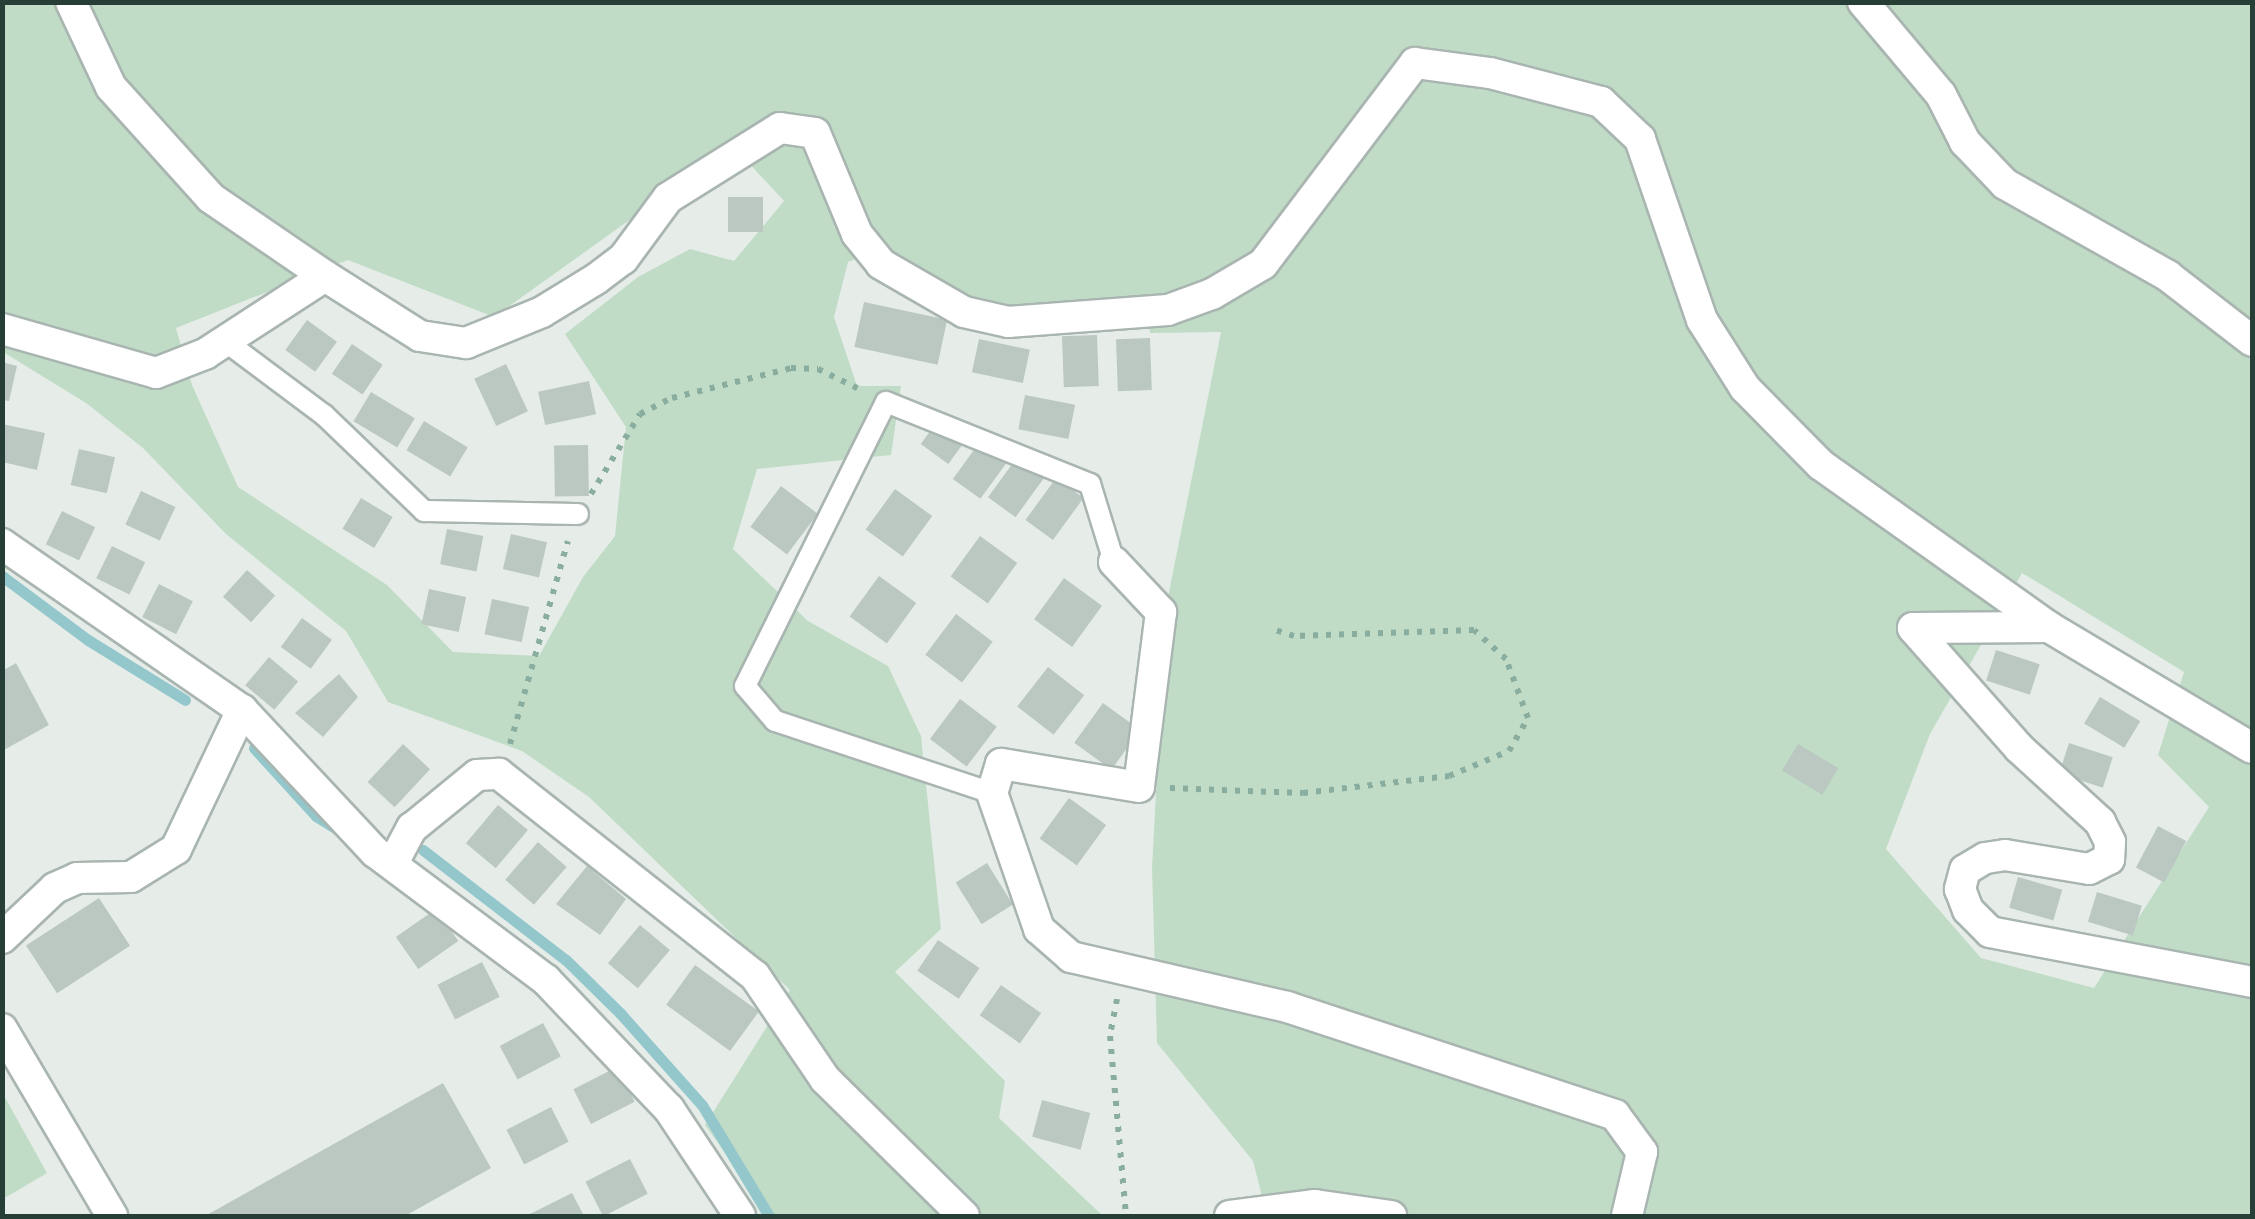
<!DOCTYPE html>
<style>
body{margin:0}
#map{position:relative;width:2255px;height:1219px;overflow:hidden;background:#e6ede9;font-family:"IBM Plex Sans",sans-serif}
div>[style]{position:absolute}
.green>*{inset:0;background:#c1dcc6}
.stream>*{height:11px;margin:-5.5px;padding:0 5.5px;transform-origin:5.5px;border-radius:5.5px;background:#93c7cc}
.building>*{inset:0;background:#bbc8c2;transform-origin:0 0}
.path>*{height:6px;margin-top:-3px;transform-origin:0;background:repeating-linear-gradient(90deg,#89aea0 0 5px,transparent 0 13px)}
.roads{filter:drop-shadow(2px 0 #a9b5b0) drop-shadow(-2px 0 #a9b5b0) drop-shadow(0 2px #a9b5b0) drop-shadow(0 -2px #a9b5b0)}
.lane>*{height:20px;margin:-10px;padding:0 10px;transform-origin:10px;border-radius:10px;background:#fff}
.street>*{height:30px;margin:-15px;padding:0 15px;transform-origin:15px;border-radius:15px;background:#fff}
span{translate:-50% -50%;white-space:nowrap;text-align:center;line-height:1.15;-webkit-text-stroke:10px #f6faf8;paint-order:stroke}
.frame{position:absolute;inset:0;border:5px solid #263e36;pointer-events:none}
</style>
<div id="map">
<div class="green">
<i style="clip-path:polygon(evenodd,2px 3px,2252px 3px,2252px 1216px,1267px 1216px,1253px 1161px,1157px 1043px,1152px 868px,1166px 607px,1221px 332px,1150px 333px,1148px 311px,978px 315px,869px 254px,848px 262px,834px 317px,857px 386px,901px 386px,891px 455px,757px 469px,733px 549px,808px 621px,888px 666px,921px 736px,941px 929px,895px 972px,1005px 1081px,999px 1118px,1103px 1216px,771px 1216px,705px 1125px,790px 990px,589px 797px,522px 751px,388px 702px,346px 631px,226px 534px,143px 448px,86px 403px,3px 352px,2px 3px,733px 146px,784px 201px,734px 261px,690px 249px,638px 277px,565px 334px,626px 427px,615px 536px,583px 577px,539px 656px,453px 652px,387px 585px,238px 487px,192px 385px,176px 328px,348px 260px,494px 317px,733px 146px,2px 3px,2022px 573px,2184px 672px,2158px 755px,2209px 807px,2094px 988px,1981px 958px,1886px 849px,1930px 734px,2022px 573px)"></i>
<i style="clip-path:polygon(2px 1092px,47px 1173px,3px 1199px,2px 1199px)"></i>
</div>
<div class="stream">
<i style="left:2px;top:576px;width:107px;rotate:36.7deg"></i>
<i style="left:88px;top:640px;width:114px;rotate:31.7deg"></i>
<i style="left:254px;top:748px;width:92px;rotate:47.6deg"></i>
<i style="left:316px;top:816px;width:28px;rotate:32deg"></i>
<i style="left:423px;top:850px;width:180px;rotate:37.6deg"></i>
<i style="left:566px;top:960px;width:76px;rotate:44.5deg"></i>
<i style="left:620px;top:1013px;width:123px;rotate:48.3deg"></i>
<i style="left:702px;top:1105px;width:130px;rotate:58.9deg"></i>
</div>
<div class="building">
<i style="left:763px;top:197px;width:35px;height:35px;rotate:90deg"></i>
<i style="left:864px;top:302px;width:85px;height:46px;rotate:12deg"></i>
<i style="left:307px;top:320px;width:37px;height:37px;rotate:36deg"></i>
<i style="left:1097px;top:335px;width:51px;height:35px;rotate:88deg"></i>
<i style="left:1150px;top:338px;width:52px;height:34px;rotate:88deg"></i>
<i style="left:979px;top:339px;width:52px;height:34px;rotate:12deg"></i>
<i style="left:352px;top:344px;width:37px;height:36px;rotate:34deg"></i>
<i style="clip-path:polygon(2px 362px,17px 366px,9px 401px,2px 400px)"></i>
<i style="left:506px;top:364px;width:52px;height:35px;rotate:65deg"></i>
<i style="left:589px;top:381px;width:34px;height:52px;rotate:78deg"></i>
<i style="left:371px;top:392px;width:51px;height:34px;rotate:31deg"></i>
<i style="left:1025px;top:395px;width:51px;height:35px;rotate:11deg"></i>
<i style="left:939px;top:419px;width:34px;height:31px;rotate:36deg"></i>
<i style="left:424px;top:421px;width:51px;height:34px;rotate:31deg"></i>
<i style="clip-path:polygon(2px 424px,45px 433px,37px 470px,2px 462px)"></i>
<i style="left:984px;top:436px;width:34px;height:53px;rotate:36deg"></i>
<i style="left:588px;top:445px;width:51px;height:34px;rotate:89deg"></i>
<i style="left:79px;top:449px;width:37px;height:37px;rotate:13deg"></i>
<i style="left:1018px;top:456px;width:34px;height:51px;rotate:36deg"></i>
<i style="left:1056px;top:478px;width:34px;height:52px;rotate:36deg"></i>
<i style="left:781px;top:486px;width:46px;height:51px;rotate:37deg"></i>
<i style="left:895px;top:489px;width:46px;height:50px;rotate:36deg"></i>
<i style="left:141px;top:491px;width:38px;height:37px;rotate:25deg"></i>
<i style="left:361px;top:498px;width:37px;height:36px;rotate:31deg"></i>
<i style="left:62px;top:511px;width:37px;height:37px;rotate:26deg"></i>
<i style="left:447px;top:529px;width:37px;height:36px;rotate:11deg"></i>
<i style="left:511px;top:534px;width:37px;height:36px;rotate:13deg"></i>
<i style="left:980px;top:536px;width:46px;height:50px;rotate:36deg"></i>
<i style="left:112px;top:546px;width:37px;height:36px;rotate:26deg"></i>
<i style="left:247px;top:570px;width:38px;height:36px;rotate:42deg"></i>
<i style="left:879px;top:576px;width:46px;height:50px;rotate:36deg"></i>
<i style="left:1064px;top:578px;width:47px;height:51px;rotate:36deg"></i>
<i style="left:159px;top:584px;width:38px;height:37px;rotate:27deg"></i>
<i style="left:429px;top:589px;width:38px;height:36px;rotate:12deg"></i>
<i style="left:492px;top:599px;width:38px;height:36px;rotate:12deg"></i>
<i style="left:956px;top:614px;width:46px;height:51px;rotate:37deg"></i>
<i style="left:302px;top:618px;width:37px;height:36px;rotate:36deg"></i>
<i style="left:1996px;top:650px;width:46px;height:32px;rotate:18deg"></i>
<i style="left:269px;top:657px;width:38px;height:37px;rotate:40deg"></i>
<i style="clip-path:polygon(16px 663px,49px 725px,2px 751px,2px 671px)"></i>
<i style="left:1048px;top:667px;width:46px;height:50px;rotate:38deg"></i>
<i style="clip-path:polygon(339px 674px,358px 697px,323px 737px,295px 713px)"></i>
<i style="left:2100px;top:697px;width:47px;height:31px;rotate:31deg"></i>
<i style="left:960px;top:699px;width:46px;height:50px;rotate:37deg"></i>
<i style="left:1103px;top:703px;width:46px;height:49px;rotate:36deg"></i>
<i style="left:2069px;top:743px;width:46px;height:32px;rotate:18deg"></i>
<i style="left:403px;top:744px;width:37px;height:52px;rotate:43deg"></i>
<i style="left:1798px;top:744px;width:47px;height:31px;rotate:31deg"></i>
<i style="left:1069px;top:798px;width:46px;height:50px;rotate:36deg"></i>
<i style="left:498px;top:805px;width:39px;height:50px;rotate:40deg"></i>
<i style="left:2158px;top:826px;width:32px;height:47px;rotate:28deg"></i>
<i style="left:538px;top:842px;width:38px;height:50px;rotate:41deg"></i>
<i style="left:987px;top:863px;width:49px;height:37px;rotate:58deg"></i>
<i style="clip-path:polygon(587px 866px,626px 899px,600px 935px,556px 904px)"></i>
<i style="left:2018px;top:877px;width:46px;height:32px;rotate:16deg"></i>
<i style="left:2097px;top:892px;width:47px;height:31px;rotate:17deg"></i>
<i style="left:99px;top:898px;width:57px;height:87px;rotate:57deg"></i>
<i style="left:436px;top:909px;width:39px;height:49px;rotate:55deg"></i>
<i style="left:640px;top:925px;width:39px;height:50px;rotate:40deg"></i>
<i style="left:938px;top:940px;width:50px;height:37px;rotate:34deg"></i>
<i style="left:482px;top:962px;width:39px;height:50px;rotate:63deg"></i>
<i style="left:695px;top:965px;width:79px;height:49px;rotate:36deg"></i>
<i style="left:1001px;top:985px;width:49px;height:37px;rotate:35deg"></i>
<i style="left:543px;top:1023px;width:38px;height:49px;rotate:62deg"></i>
<i style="left:617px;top:1067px;width:39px;height:49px;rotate:63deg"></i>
<i style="clip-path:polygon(443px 1083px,491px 1168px,405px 1216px,205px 1216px)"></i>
<i style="left:1042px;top:1100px;width:50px;height:38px;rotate:15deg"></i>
<i style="left:551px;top:1107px;width:39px;height:50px;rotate:63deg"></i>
<i style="left:630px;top:1159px;width:39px;height:50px;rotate:63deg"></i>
<i style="clip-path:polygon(572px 1193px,584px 1216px,526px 1216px)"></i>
</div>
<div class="path">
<i style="left:591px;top:494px;width:94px;rotate:-58.5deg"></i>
<i style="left:640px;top:414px;width:36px;rotate:-27deg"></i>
<i style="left:672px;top:398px;width:123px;rotate:-14.1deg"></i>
<i style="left:791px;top:368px;width:27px;rotate:2deg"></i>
<i style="left:818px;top:369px;width:48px;rotate:26deg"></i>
<i style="left:510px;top:744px;width:211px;rotate:-74.1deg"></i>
<i style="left:1170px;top:788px;width:133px;rotate:2.2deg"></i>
<i style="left:1303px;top:793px;width:147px;rotate:-6.6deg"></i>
<i style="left:1449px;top:776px;width:65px;rotate:-22.6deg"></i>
<i style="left:1509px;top:751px;width:38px;rotate:-60deg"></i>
<i style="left:1528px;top:718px;width:63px;rotate:-110.4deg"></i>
<i style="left:1506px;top:659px;width:43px;rotate:-137.8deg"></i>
<i style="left:1474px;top:630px;width:180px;rotate:178.1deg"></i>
<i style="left:1294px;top:636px;width:19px;rotate:-162deg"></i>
<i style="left:1117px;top:999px;width:38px;rotate:101deg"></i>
<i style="left:1110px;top:1036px;width:181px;rotate:84.9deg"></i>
</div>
<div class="roads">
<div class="lane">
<i style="left:225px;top:341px;width:124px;rotate:36.8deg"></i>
<i style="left:324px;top:415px;width:139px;rotate:43.8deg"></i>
<i style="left:424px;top:511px;width:154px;rotate:1.1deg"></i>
<i style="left:992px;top:793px;width:229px;rotate:-161.6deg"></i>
<i style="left:775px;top:721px;width:46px;rotate:-130.6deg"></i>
<i style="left:745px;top:686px;width:317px;rotate:-63.6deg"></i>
<i style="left:886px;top:402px;width:220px;rotate:21.9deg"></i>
<i style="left:1090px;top:484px;width:82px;rotate:72.9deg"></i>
</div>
<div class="street">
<i style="left:71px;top:2px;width:94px;rotate:64.8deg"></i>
<i style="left:111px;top:87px;width:149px;rotate:48deg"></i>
<i style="left:211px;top:198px;width:138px;rotate:34.4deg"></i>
<i style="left:1863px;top:2px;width:121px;rotate:50deg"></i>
<i style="left:1941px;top:95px;width:53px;rotate:62.9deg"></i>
<i style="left:1965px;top:142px;width:58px;rotate:46.4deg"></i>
<i style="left:2005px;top:184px;width:187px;rotate:29.4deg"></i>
<i style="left:2168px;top:276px;width:106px;rotate:37.7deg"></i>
<i style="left:2px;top:329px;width:160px;rotate:15.9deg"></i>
<i style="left:156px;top:373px;width:53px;rotate:-21.2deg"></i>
<i style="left:205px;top:354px;width:143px;rotate:-33deg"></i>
<i style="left:325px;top:276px;width:112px;rotate:32.3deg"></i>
<i style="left:420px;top:336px;width:47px;rotate:8.7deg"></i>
<i style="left:466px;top:343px;width:82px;rotate:-22.2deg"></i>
<i style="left:542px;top:312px;width:63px;rotate:-31.4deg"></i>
<i style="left:596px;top:279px;width:34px;rotate:-37deg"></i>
<i style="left:623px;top:259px;width:76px;rotate:-53.6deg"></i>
<i style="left:668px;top:198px;width:132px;rotate:-32deg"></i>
<i style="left:780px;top:128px;width:35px;rotate:8deg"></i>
<i style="left:815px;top:133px;width:109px;rotate:67.4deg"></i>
<i style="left:857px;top:234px;width:38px;rotate:51deg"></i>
<i style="left:881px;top:264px;width:96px;rotate:30deg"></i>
<i style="left:964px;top:312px;width:45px;rotate:12.8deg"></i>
<i style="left:1008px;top:322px;width:160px;rotate:-4.3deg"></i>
<i style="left:1168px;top:310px;width:47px;rotate:-20deg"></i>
<i style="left:1212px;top:294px;width:59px;rotate:-30.5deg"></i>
<i style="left:1263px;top:264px;width:252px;rotate:-52.9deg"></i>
<i style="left:1415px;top:63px;width:76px;rotate:7.6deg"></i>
<i style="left:1490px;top:73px;width:115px;rotate:14.6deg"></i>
<i style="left:1601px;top:102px;width:54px;rotate:43.5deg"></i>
<i style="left:1640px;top:139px;width:191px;rotate:71.1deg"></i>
<i style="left:1702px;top:320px;width:80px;rotate:57.7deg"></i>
<i style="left:1745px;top:388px;width:108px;rotate:45.4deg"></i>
<i style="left:1821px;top:465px;width:280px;rotate:35.4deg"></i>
<i style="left:2049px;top:627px;width:236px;rotate:30.8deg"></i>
<i style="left:2px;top:544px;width:292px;rotate:34.7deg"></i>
<i style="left:242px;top:710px;width:195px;rotate:46.9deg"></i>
<i style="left:375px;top:852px;width:214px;rotate:36.8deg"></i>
<i style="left:546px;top:980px;width:178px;rotate:46.4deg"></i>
<i style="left:669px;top:1109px;width:128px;rotate:56.4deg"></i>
<i style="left:1114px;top:562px;width:69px;rotate:46.8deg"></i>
<i style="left:1161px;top:612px;width:176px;rotate:97.2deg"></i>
<i style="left:1139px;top:787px;width:140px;rotate:-170.5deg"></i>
<i style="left:1001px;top:764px;width:30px;rotate:107deg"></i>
<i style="left:992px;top:793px;width:144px;rotate:70.9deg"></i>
<i style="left:1039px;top:929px;width:43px;rotate:41.2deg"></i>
<i style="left:1071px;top:957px;width:222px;rotate:13deg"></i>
<i style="left:1287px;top:1007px;width:345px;rotate:18.2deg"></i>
<i style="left:1615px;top:1115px;width:46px;rotate:53.9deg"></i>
<i style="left:1642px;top:1152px;width:66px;rotate:103.2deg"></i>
<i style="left:2049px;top:627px;width:136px;rotate:179.6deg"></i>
<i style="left:1913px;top:628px;width:160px;rotate:48.5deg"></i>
<i style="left:2019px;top:748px;width:110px;rotate:42.4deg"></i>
<i style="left:2100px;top:822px;width:22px;rotate:63deg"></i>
<i style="left:2110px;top:842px;width:17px;rotate:93deg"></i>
<i style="left:2109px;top:859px;width:22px;rotate:153deg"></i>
<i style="left:2089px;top:869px;width:85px;rotate:-170.5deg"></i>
<i style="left:2005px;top:855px;width:20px;rotate:171deg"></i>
<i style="left:1985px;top:858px;width:23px;rotate:149deg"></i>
<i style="left:1965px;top:870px;width:20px;rotate:105deg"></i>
<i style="left:1960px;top:889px;width:22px;rotate:69deg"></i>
<i style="left:1968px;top:910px;width:31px;rotate:45deg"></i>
<i style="left:1990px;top:932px;width:267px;rotate:10.8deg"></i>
<i style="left:393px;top:863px;width:40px;rotate:-62deg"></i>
<i style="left:412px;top:828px;width:84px;rotate:-39.2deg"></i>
<i style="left:477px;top:775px;width:22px;rotate:-3deg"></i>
<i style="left:499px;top:774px;width:326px;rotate:38.3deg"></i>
<i style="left:755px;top:976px;width:125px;rotate:55.8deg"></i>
<i style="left:825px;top:1079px;width:195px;rotate:44.6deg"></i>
<i style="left:2px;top:938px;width:73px;rotate:-43.3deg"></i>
<i style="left:55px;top:888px;width:24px;rotate:-24deg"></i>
<i style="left:77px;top:878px;width:54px;rotate:-1.1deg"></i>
<i style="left:131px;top:877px;width:53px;rotate:-31.9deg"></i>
<i style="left:176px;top:849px;width:154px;rotate:-64.6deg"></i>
<i style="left:2px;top:1029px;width:217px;rotate:59.5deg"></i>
<i style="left:1230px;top:1216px;width:86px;rotate:-7.4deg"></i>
<i style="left:1315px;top:1205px;width:77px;rotate:8.2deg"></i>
</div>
</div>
<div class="frame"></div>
</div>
